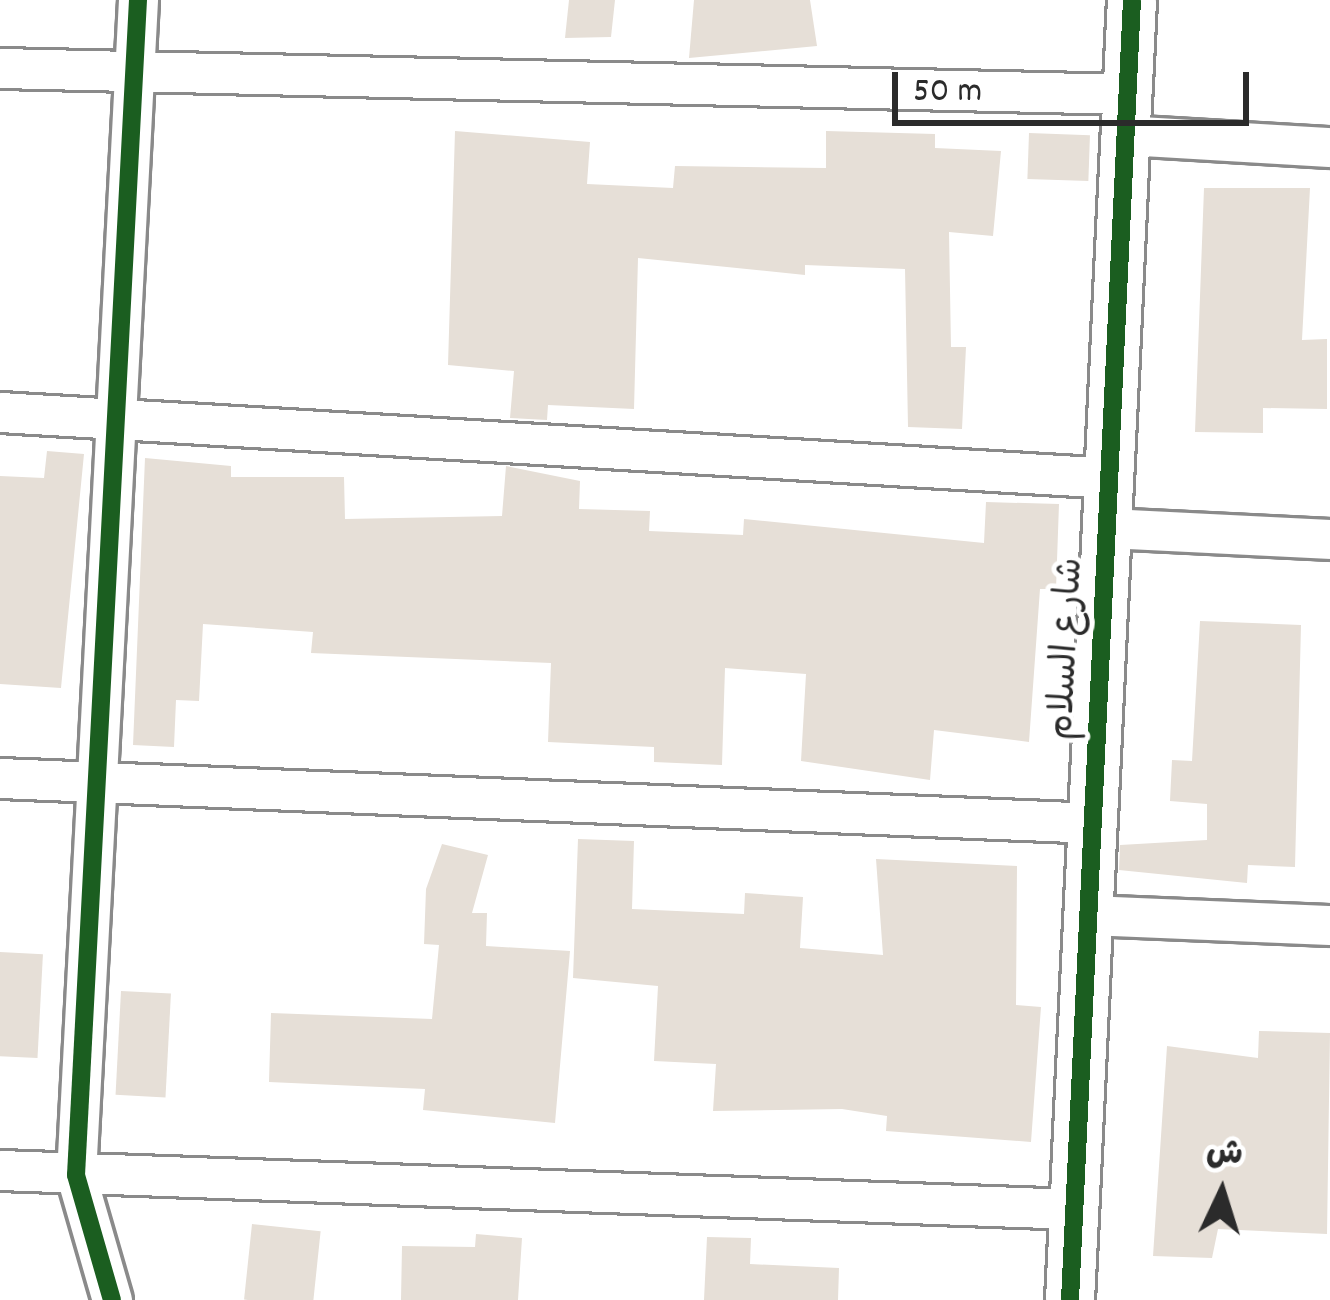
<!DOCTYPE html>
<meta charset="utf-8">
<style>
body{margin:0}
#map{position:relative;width:1330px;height:1300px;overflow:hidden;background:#fff;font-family:Dekko,"Playpen Sans Arabic",sans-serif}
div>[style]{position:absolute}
.building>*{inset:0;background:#e6dfd7;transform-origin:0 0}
.roads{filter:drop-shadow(3px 0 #8a8a8a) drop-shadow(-3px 0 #8a8a8a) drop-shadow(0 3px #8a8a8a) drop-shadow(0 -3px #8a8a8a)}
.minor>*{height:39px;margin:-19.5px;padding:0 19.5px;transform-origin:19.5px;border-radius:19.5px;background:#fff}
.tertiary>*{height:48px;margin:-24px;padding:0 24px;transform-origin:24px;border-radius:24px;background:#fff}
.cycleway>*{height:18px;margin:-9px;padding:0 9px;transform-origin:9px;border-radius:9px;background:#1b5e20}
span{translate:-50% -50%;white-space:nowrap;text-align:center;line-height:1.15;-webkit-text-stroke:10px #fff;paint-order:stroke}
.street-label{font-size:36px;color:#2b2b2b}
.north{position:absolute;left:1162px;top:1132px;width:120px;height:120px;-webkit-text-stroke:9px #fff;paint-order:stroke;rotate:4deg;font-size:33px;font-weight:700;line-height:48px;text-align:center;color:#2b2b2b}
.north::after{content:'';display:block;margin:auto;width:42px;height:54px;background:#2b2b2b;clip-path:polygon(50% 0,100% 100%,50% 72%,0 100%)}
.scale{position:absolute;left:892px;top:72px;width:357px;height:54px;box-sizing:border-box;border:6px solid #2b2b2b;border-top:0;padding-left:15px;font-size:36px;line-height:42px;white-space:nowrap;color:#2b2b2b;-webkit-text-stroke:9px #fff;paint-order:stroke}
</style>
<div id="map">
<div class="building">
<i style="clip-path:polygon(569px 0,615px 0,611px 37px,565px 38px)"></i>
<i style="clip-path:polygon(694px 0,810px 0,817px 46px,689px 58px)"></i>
<i style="clip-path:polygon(455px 131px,590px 142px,587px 184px,673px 188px,675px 166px,826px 168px,826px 131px,935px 134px,935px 148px,1001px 151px,993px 236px,949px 232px,951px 347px,966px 347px,962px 429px,908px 427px,905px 269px,805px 265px,805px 275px,638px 258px,634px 409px,548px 405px,547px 420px,510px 418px,514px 371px,448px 365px)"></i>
<i style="left:1029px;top:133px;width:61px;height:46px;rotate:2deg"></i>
<i style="clip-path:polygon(1204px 188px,1310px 188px,1302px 340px,1327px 339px,1327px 409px,1263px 408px,1263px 433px,1195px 432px)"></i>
<i style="clip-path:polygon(47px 451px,84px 454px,61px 688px,0 684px,0 476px,44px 478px)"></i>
<i style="clip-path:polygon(145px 458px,231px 466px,231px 477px,344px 477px,345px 519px,502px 516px,506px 466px,580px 481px,579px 509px,650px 511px,649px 531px,743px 535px,744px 519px,984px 543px,986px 502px,1059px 504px,1056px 589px,1040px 589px,1029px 742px,934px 730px,930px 780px,801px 761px,806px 674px,725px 668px,722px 765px,654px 762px,654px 747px,548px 742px,551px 663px,311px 653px,313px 632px,203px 624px,199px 701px,176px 700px,174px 747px,133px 745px)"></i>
<i style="clip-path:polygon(1200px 621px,1301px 625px,1295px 867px,1248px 865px,1247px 883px,1119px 870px,1120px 845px,1207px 840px,1207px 804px,1170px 801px,1172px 760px,1192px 761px)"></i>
<i style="clip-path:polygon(578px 839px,634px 841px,632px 909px,744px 914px,745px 893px,803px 897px,800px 948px,883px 955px,876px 859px,1017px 866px,1016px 1005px,1041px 1007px,1031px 1142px,886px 1131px,887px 1116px,842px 1109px,713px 1111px,716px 1064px,654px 1061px,658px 986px,573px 978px)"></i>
<i style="clip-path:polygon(442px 844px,488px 855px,472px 913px,487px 913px,486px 946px,570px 951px,555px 1123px,423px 1110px,425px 1089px,269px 1082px,271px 1013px,432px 1019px,439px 945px,424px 944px,426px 889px)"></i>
<i style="left:0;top:952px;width:43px;height:104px;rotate:3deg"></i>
<i style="left:121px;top:991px;width:50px;height:104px;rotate:3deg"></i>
<i style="clip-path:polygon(1259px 1031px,1330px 1033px,1327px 1234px,1218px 1229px,1212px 1258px,1153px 1256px,1167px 1046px,1258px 1058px)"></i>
<i style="left:252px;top:1224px;width:69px;height:76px;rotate:6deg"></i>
<i style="clip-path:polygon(476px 1234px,522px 1238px,518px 1300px,401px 1300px,402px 1246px,475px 1247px)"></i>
<i style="clip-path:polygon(707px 1237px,751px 1238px,750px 1264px,839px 1268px,838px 1300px,704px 1300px)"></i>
</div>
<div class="roads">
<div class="minor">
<i style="left:0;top:68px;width:1127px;rotate:1.32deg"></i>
<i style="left:1125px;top:135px;width:205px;rotate:3.4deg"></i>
<i style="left:0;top:412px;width:1112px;rotate:3.4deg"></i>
<i style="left:1107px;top:528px;width:223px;rotate:2.8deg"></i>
<i style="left:0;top:778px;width:1096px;rotate:2.35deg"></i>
<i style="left:1090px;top:915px;width:240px;rotate:2.4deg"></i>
<i style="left:0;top:1170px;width:1076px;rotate:2.08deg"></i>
<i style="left:112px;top:1300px;width:130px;rotate:-106.1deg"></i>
<i style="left:76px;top:1175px;width:1177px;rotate:-86.98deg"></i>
</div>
<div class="tertiary">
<i style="left:1070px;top:1300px;width:1301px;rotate:-87.27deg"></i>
</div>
</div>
<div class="cycleway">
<i style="left:112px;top:1300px;width:130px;rotate:-106.1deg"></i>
<i style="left:76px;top:1175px;width:1177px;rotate:-86.98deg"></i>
<i style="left:1070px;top:1300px;width:1301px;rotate:-87.27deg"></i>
</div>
<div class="street-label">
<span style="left:1069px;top:649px;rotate:-87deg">شارع السلام</span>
</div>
<div class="north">ش</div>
<div class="scale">50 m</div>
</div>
